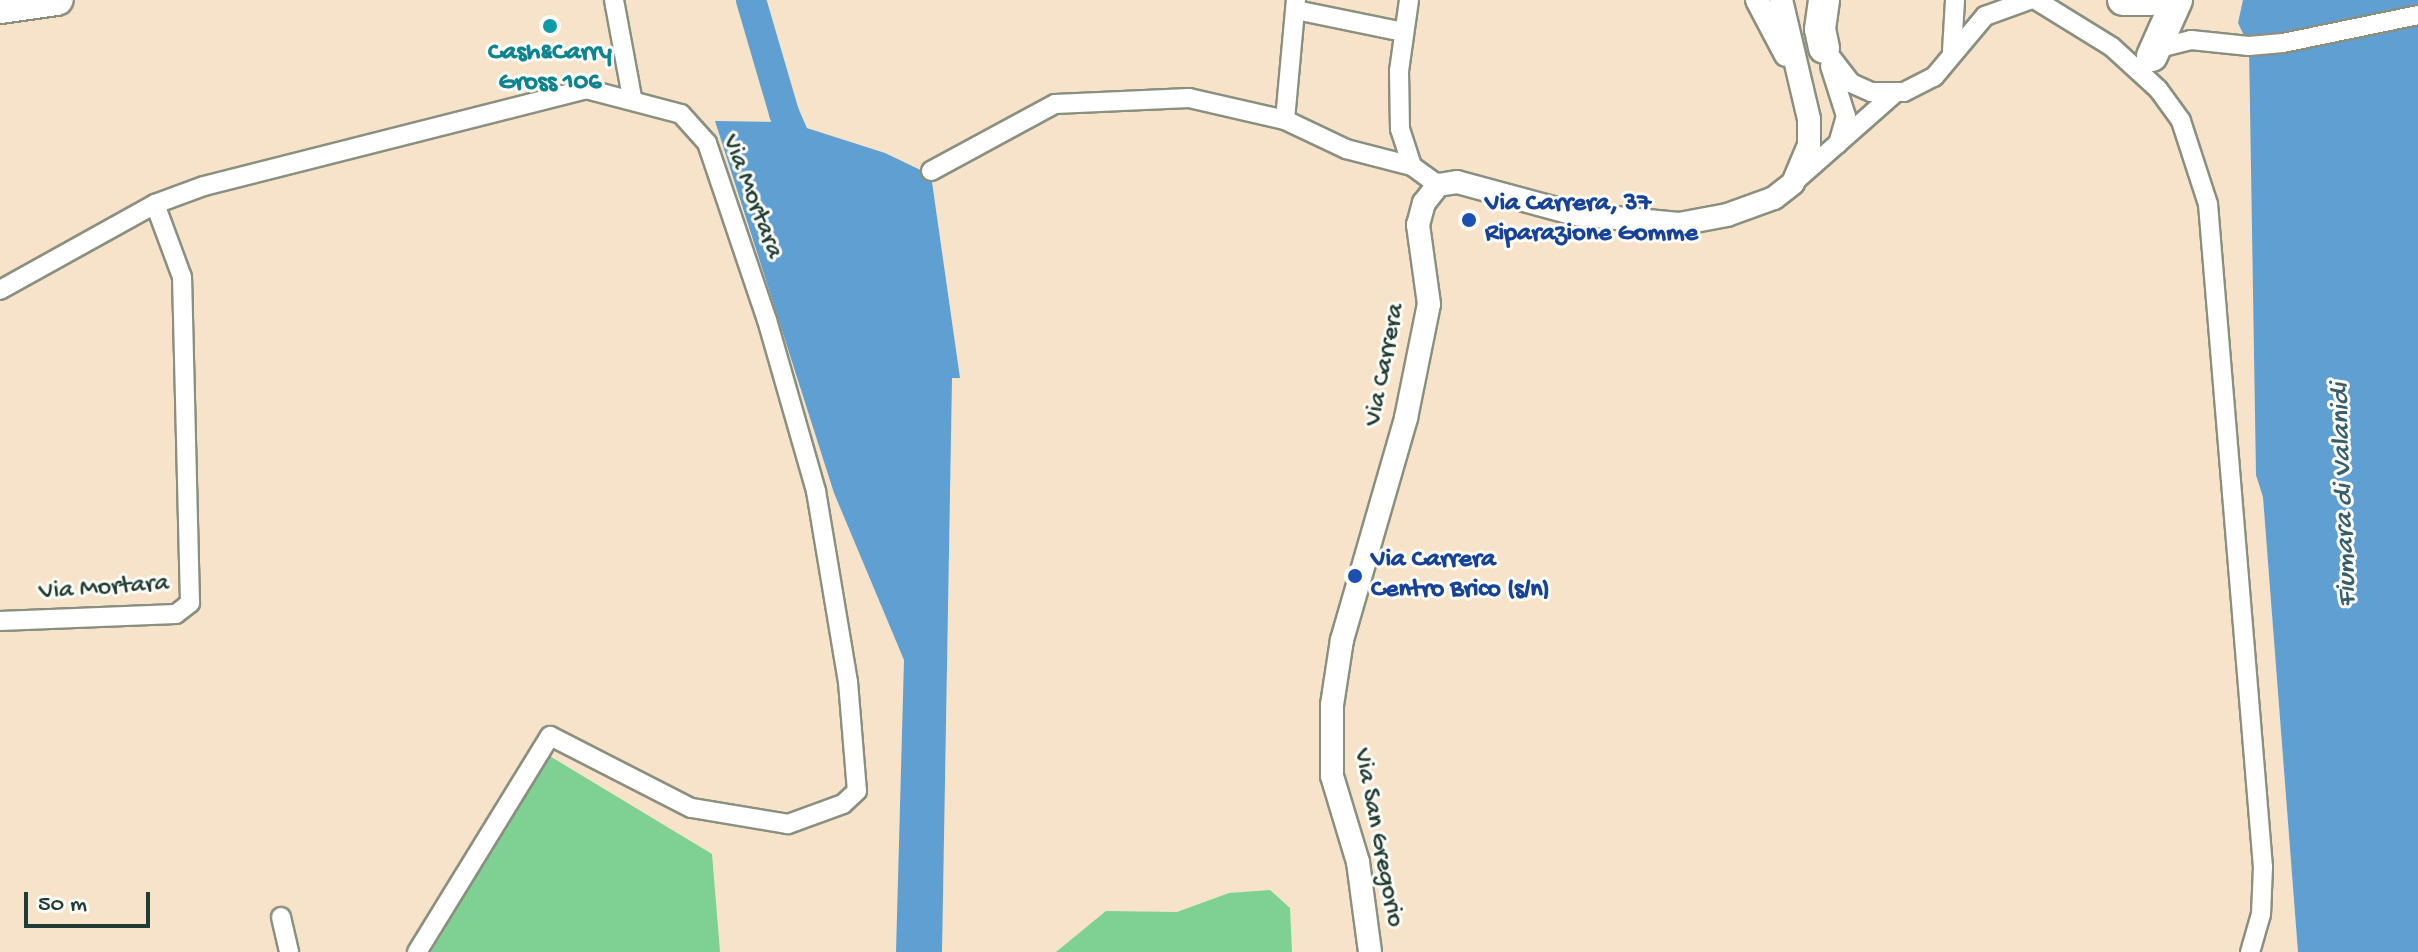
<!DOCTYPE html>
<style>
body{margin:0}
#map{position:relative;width:2418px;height:952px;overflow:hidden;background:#f6e3ca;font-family:"Gochi Hand",sans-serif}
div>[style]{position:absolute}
.green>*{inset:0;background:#7fd193}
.water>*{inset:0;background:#609fd2}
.river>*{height:30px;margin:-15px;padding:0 15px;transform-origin:15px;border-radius:15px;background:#609fd2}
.roads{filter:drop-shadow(2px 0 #8a907f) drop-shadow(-2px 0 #8a907f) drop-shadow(0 2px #8a907f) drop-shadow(0 -2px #8a907f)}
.minor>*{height:18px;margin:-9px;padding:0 9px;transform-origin:9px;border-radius:9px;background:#fff}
.tertiary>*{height:22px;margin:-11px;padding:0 11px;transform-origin:11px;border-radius:11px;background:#fff}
.trunk>*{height:30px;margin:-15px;padding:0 15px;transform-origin:15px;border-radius:15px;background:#fff}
.dots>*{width:22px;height:22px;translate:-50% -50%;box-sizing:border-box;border:4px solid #fdfcf7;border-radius:50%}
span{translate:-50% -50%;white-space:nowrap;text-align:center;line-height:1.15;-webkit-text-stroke:6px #fdfcf7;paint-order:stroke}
.culture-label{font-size:26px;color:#0d838f;font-weight:700}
.street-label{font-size:26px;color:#1f3d34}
.transit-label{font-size:26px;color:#164399;font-weight:700}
.left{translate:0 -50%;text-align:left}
.water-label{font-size:28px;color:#365f6b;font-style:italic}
.scale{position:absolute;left:24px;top:892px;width:126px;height:36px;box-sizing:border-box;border:4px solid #1f3d34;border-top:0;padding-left:10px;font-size:24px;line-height:28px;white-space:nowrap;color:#1f3d34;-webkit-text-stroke:6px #fdfcf7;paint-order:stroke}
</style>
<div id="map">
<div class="green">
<i style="clip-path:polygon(548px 755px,712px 854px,720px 952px,431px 952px)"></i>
<i style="clip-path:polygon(1270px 890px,1290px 908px,1292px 952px,1056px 952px,1106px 911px,1177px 912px,1229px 893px)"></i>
</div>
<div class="water">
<i style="clip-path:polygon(2243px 0,2418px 0,2418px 952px,2298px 952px,2263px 497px,2256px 475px,2249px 46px,2238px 23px)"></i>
<i style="clip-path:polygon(715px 121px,788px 122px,885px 153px,931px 175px,960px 378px,952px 378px,942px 952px,896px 952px,904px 660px,834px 493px)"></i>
</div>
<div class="river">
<i style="left:751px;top:0;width:118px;rotate:73.7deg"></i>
<i style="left:784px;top:113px;width:48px;rotate:66.6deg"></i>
</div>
<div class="roads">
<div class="minor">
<i style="left:614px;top:0;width:99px;rotate:79.5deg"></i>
<i style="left:1409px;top:0;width:72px;rotate:98deg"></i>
<i style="left:1399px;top:71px;width:58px;rotate:89deg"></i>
<i style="left:1400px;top:129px;width:39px;rotate:72deg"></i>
<i style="left:2036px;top:0;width:89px;rotate:31.7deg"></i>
<i style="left:2112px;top:47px;width:62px;rotate:42.4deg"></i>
<i style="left:2158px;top:89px;width:39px;rotate:54deg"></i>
<i style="left:2181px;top:121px;width:87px;rotate:72deg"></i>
<i style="left:2208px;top:204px;width:665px;rotate:85.26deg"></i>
<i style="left:2263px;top:867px;width:47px;rotate:92.4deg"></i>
<i style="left:2261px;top:914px;width:40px;rotate:106deg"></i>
<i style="left:1296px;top:10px;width:109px;rotate:11.6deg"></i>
<i style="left:1824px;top:48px;width:44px;rotate:52.4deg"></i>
<i style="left:1851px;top:83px;width:22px;rotate:24deg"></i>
<i style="left:1871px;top:92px;width:33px"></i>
<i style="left:1904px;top:92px;width:34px;rotate:-27deg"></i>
<i style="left:1934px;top:77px;width:80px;rotate:-50.1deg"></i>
<i style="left:1985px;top:16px;width:47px;rotate:-20deg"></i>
<i style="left:1952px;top:51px;width:51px;rotate:-86.6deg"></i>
<i style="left:2154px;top:55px;width:12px;rotate:-42deg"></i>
<i style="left:2163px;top:47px;width:29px;rotate:-14deg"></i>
<i style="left:2191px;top:40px;width:58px;rotate:5.9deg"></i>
<i style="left:2249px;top:46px;width:34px;rotate:-5deg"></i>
<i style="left:2283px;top:43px;width:138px;rotate:-11.7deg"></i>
<i style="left:1830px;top:66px;width:52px;rotate:72.3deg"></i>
<i style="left:1846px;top:116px;width:29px;rotate:106deg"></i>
<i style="left:1285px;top:120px;width:121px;rotate:-84.8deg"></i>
<i style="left:931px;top:171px;width:141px;rotate:-28.4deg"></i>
<i style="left:1055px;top:104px;width:134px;rotate:-2.6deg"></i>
<i style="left:1189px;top:98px;width:98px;rotate:12.9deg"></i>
<i style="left:1285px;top:120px;width:68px;rotate:25.4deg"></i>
<i style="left:1346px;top:149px;width:68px;rotate:14.4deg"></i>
<i style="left:1412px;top:166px;width:32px;rotate:36deg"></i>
<i style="left:1793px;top:183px;width:135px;rotate:-41.4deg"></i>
<i style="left:0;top:290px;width:177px;rotate:-29deg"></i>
<i style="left:155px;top:204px;width:52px;rotate:-20.2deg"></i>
<i style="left:204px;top:186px;width:394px;rotate:-14.2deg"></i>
<i style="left:586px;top:89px;width:98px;rotate:14.7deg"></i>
<i style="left:681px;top:114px;width:39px;rotate:48deg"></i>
<i style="left:707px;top:143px;width:187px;rotate:71.3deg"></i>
<i style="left:767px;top:320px;width:178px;rotate:74deg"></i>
<i style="left:816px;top:491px;width:194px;rotate:80.5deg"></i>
<i style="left:848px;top:682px;width:109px;rotate:85.3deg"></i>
<i style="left:857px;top:791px;width:19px;rotate:137deg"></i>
<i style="left:843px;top:804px;width:59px;rotate:160deg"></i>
<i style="left:788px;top:824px;width:98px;rotate:-170.6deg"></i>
<i style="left:691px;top:808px;width:158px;rotate:-152.9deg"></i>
<i style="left:550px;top:736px;width:254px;rotate:121.6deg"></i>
<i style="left:0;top:621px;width:176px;rotate:-2.3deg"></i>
<i style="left:176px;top:614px;width:18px;rotate:-38deg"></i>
<i style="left:190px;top:603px;width:326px;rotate:-91.4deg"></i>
<i style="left:182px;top:277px;width:78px;rotate:-110.3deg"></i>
<i style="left:281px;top:917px;width:36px;rotate:77deg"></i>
</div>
<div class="tertiary">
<i style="left:1757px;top:0;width:62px;rotate:62.2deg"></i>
<i style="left:1370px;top:952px;width:91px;rotate:-97.6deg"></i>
<i style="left:1358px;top:862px;width:90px;rotate:-106.8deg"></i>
<i style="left:1332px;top:776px;width:71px;rotate:-90deg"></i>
<i style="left:1332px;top:705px;width:66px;rotate:-81.3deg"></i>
<i style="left:1342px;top:640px;width:231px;rotate:-73.9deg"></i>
<i style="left:1406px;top:418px;width:116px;rotate:-78.6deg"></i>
<i style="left:1429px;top:304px;width:80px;rotate:-97.9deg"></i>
<i style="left:1418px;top:225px;width:23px;rotate:-75deg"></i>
<i style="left:1424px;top:203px;width:23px;rotate:-52deg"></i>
<i style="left:1438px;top:185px;width:19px;rotate:-9deg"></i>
<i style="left:1457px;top:182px;width:122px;rotate:15.2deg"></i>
<i style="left:1575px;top:214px;width:104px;rotate:5.5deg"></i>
<i style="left:1679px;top:224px;width:49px;rotate:-10.6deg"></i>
<i style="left:1727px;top:215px;width:50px;rotate:-19.9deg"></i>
<i style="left:1774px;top:198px;width:24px;rotate:-38deg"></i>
<i style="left:1793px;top:183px;width:41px;rotate:-67.2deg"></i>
<i style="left:1809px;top:145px;width:26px;rotate:-90deg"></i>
<i style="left:1809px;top:119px;width:122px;rotate:-103.2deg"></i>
</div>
<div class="trunk">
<i style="left:2123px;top:0;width:29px"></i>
<i style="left:0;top:8px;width:58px;rotate:-8deg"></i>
<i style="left:1824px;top:48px;width:19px;rotate:-102deg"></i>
<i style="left:1820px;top:29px;width:29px;rotate:-82deg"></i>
<i style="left:2152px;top:56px;width:61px;rotate:-65.9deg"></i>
</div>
</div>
<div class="dots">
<i style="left:550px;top:26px;background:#0f9aa8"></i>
<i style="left:1469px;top:220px;background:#1a4fb4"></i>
<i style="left:1355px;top:576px;background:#1a4fb4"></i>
</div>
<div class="culture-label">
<span style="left:550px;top:69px">Cash&amp;Carry<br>Gross 106</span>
</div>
<div class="street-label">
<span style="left:751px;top:197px;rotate:69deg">Via Mortara</span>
<span style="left:1386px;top:365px;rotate:-79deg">Via Carrera</span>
<span style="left:104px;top:589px;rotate:-4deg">Via Mortara</span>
<span style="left:1377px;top:838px;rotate:79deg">Via San Gregorio</span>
</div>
<div class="transit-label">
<span class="left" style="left:1485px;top:220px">Via Carrera, 37<br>Riparazione Gomme</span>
<span class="left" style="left:1371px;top:576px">Via Carrera<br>Centro Brico (s/n)</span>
</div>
<div class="water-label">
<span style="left:2345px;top:495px;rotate:-92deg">Fiumara di Valanidi</span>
</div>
<div class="scale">50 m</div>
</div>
